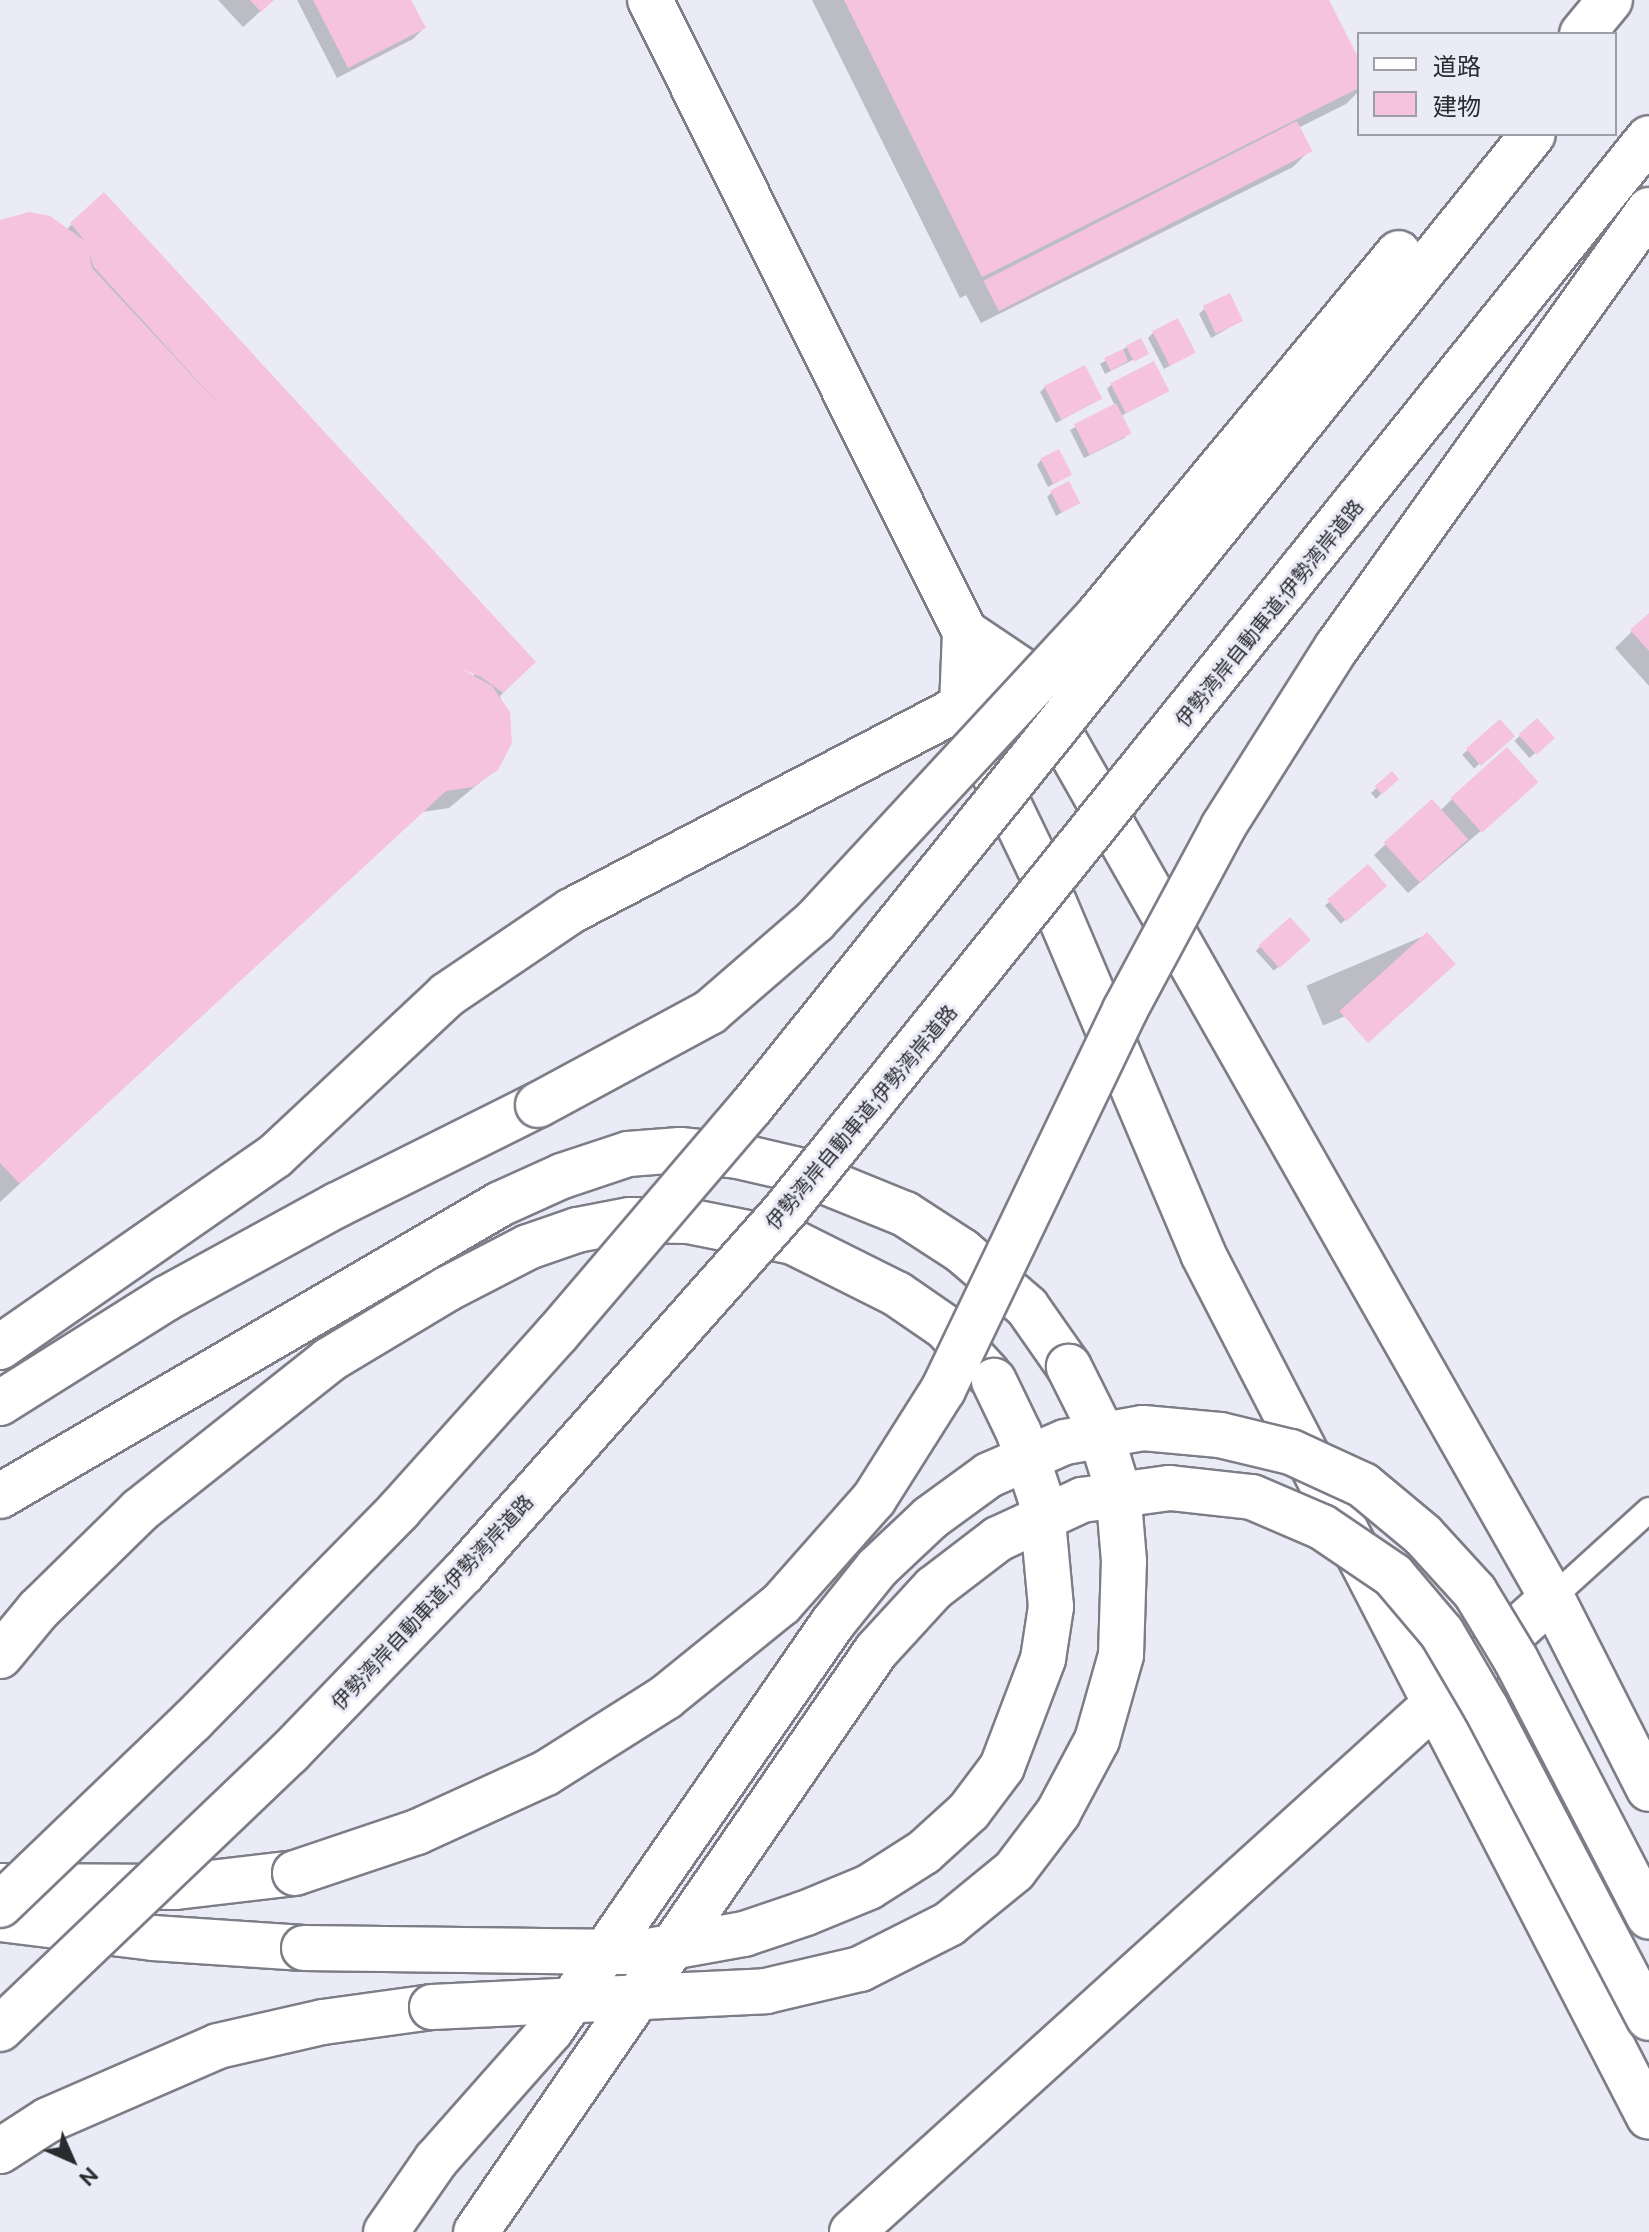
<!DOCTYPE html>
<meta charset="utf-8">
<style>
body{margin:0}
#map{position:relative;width:1649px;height:2232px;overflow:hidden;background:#ebebf7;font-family:Ubuntu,"Noto Sans JP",sans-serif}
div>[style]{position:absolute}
.shadow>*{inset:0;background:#0003;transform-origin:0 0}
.building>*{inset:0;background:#f5c3e0;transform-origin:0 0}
.roads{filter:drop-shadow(2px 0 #7c7d87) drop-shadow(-2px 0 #7c7d87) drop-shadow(0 2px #7c7d87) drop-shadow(0 -2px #7c7d87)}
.lane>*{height:24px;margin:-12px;padding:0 12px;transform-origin:12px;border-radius:12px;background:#fff}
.street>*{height:44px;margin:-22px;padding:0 22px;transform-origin:22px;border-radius:22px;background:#fff}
.secondary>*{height:44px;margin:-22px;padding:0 22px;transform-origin:22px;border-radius:22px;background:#fff}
.highway>*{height:44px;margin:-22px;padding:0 22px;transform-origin:22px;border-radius:22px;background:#fff}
.bridges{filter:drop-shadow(2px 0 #7c7d87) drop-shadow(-2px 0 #7c7d87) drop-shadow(0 2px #7c7d87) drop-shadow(0 -2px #7c7d87)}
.highway-bridge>*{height:44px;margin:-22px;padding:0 22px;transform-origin:22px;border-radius:22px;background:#fff}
span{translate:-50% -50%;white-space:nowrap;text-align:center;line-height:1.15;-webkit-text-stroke:6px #ebebf7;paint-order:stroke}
.street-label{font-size:20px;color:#2a2b2f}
.legend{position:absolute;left:1357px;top:32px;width:260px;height:104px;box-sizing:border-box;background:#ebebf7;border:2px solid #9e9ea7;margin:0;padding:10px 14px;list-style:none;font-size:24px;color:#2a2b2f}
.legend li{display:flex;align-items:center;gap:16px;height:40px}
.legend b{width:40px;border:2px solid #9e9ea7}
.north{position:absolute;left:32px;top:2120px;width:80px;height:80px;-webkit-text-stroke:6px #ebebf7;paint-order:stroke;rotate:135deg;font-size:22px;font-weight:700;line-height:32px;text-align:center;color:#2a2b2f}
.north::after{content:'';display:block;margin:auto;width:28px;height:36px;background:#2a2b2f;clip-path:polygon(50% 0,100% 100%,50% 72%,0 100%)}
</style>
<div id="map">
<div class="shadow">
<i style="clip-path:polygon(218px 0,273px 0,243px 27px)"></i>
<i style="clip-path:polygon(297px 0,409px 0,424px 28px,413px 39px,337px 78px)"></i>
<i style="clip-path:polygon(812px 0,1327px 0,1359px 64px,1359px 91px,1346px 104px,1298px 128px,1309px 151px,1293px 167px,981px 323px,966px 295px,960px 298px)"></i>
<i style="clip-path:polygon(evenodd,104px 195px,534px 662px,500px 696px,510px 729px,496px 769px,449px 808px,422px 812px,0 1202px,0 223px,67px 229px,104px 195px,454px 663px,475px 672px,473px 678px,454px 663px)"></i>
<i style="clip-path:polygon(1204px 309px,1241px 321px,1211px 338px,1199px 314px)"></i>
<i style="clip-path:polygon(1153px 333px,1193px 353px,1164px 369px,1148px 338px)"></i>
<i style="clip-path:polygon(1127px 347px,1146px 353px,1105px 374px,1100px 364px)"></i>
<i style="clip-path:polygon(1112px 384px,1167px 391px,1121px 416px,1129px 433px,1124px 438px,1084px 458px,1070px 430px,1115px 406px,1107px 389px)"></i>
<i style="clip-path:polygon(1045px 387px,1100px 399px,1056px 423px,1040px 392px)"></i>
<i style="clip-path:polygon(1041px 460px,1069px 475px,1048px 487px,1037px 465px)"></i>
<i style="clip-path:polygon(1052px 492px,1077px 503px,1056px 516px,1047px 497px)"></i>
<i style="clip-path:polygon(1649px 615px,1649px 686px,1615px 648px)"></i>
<i style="left:1537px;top:721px;width:23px;height:30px;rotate:49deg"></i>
<i style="left:1500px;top:722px;width:18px;height:50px;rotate:49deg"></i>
<i style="clip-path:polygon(1392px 774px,1396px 779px,1376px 799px,1371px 793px)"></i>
<i style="clip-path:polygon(1525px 793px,1408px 893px,1374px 855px,1432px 802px,1440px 811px,1452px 799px)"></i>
<i style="left:1368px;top:867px;width:24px;height:58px;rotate:48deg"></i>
<i style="left:1290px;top:920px;width:27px;height:46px;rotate:48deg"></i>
<i style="left:1426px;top:935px;width:43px;height:130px;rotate:67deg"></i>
</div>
<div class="building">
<i style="clip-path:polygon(250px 0,274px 0,261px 12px)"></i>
<i style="clip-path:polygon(313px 0,411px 0,426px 28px,348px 68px)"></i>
<i style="clip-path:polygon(844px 0,1329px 0,1359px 59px,1359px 88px,982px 277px)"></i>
<i style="left:1297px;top:121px;width:34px;height:352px;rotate:63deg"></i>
<i style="clip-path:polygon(evenodd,104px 192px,536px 662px,503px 693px,481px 677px,462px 669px,492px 686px,510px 712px,512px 743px,498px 770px,473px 787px,446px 791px,20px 1184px,0 1163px,0 220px,29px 212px,50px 216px,85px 241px,70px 223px,104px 192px,89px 253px,94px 267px,235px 422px,92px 268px,89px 253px)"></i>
<i style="left:1230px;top:293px;width:31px;height:30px;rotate:65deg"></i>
<i style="left:1178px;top:318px;width:39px;height:29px;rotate:63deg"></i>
<i style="left:1141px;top:338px;width:18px;height:17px;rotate:63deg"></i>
<i style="clip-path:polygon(1123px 349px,1128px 361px,1111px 371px,1104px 358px)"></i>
<i style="left:1154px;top:361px;width:34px;height:49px;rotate:63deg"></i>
<i style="left:1085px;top:365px;width:38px;height:46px;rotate:63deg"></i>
<i style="left:1116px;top:403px;width:34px;height:47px;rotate:63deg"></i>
<i style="left:1059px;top:449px;width:29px;height:21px;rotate:63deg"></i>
<i style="left:1069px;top:481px;width:25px;height:21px;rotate:63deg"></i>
<i style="clip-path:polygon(1649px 613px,1649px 651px,1630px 630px)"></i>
<i style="left:1537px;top:718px;width:27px;height:25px;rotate:48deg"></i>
<i style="left:1500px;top:719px;width:23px;height:45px;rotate:49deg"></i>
<i style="left:1507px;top:747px;width:47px;height:76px;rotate:48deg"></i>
<i style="left:1392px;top:771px;width:11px;height:23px;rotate:49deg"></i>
<i style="left:1432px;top:799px;width:54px;height:65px;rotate:48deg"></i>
<i style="left:1368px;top:864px;width:29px;height:54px;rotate:49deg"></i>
<i style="left:1290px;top:917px;width:31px;height:42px;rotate:48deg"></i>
<i style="left:1427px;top:932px;width:43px;height:118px;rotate:48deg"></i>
</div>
<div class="roads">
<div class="lane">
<i style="left:1552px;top:1598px;width:131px;rotate:-42.2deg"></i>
</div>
<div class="street">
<i style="left:965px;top:632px;width:76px;rotate:92.3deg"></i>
<i style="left:962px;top:708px;width:177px;rotate:64.2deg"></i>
<i style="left:1039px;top:867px;width:420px;rotate:67deg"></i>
<i style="left:1203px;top:1254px;width:971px;rotate:62.67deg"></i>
<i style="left:965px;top:632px;width:73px;rotate:33.9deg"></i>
<i style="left:1026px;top:673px;width:1064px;rotate:60.38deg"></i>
<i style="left:1552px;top:1598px;width:214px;rotate:63.1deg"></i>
<i style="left:0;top:1347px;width:335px;rotate:-34.8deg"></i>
<i style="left:275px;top:1156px;width:236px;rotate:-43.1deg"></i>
<i style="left:447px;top:995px;width:150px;rotate:-34.1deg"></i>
<i style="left:571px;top:911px;width:513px;rotate:-27.61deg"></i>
<i style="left:852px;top:2232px;width:944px;rotate:-42.17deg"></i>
</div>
<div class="secondary">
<i style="left:650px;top:0;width:706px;rotate:63.51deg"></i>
</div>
<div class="highway">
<i style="left:1582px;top:34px;width:44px;rotate:-50.5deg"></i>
<i style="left:0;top:1403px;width:197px;rotate:-32.2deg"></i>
<i style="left:167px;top:1298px;width:194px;rotate:-28.7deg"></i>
<i style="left:337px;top:1205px;width:225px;rotate:-26.5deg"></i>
<i style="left:0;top:1496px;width:579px;rotate:-30.28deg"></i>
<i style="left:500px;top:1204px;width:68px;rotate:-24.3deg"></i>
<i style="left:562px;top:1176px;width:70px;rotate:-18.4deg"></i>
<i style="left:628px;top:1154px;width:52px;rotate:-4.4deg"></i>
<i style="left:680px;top:1150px;width:58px;rotate:5.9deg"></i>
<i style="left:738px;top:1156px;width:57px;rotate:13.1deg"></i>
<i style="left:794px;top:1169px;width:120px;rotate:22.1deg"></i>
<i style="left:905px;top:1214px;width:68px;rotate:33deg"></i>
<i style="left:962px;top:1251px;width:86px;rotate:40.7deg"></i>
<i style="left:1027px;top:1307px;width:73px;rotate:55deg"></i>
<i style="left:0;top:1656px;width:60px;rotate:-50.4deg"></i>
<i style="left:38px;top:1610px;width:143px;rotate:-44.4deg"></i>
<i style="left:140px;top:1510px;width:241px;rotate:-38.4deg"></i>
<i style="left:329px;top:1360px;width:138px;rotate:-31deg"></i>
<i style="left:447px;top:1289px;width:91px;rotate:-27.4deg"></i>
<i style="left:528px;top:1247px;width:52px;rotate:-19.1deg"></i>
<i style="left:577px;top:1230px;width:54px;rotate:-10.7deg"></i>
<i style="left:630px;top:1220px;width:58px;rotate:1deg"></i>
<i style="left:688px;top:1221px;width:107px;rotate:11.3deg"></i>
<i style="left:793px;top:1242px;width:116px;rotate:26.6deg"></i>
<i style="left:897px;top:1294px;width:58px;rotate:34.5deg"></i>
<i style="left:945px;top:1327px;width:64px;rotate:47.5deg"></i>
<i style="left:0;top:1886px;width:176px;rotate:0.3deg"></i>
<i style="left:176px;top:1887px;width:120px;rotate:-6.7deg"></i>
<i style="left:0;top:1919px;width:154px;rotate:7.1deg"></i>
<i style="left:153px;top:1938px;width:151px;rotate:3.8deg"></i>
<i style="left:0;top:2151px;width:57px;rotate:-32.9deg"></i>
<i style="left:48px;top:2120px;width:185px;rotate:-23.5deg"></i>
<i style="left:218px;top:2046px;width:108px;rotate:-12.9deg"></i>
<i style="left:323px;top:2022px;width:110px;rotate:-7.8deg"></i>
</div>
</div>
<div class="bridges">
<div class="highway-bridge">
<i style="left:538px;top:1105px;width:196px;rotate:-28.4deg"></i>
<i style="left:710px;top:1012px;width:139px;rotate:-40.9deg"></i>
<i style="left:815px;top:921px;width:418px;rotate:-47.2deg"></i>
<i style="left:1099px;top:614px;width:469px;rotate:-50.3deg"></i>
<i style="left:295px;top:1873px;width:129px;rotate:-18.6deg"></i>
<i style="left:417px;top:1832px;width:142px;rotate:-24.6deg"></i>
<i style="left:546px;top:1773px;width:142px;rotate:-32.3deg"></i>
<i style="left:666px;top:1697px;width:148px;rotate:-39deg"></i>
<i style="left:781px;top:1604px;width:140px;rotate:-48.5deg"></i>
<i style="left:874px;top:1499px;width:129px;rotate:-57.7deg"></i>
<i style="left:943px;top:1390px;width:421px;rotate:-64.4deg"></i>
<i style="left:1125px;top:1010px;width:208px;rotate:-61.8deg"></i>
<i style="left:1223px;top:827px;width:213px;rotate:-57.7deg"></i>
<i style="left:1337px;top:647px;width:537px;rotate:-54.47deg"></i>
<i style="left:0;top:1905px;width:266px;rotate:-43.8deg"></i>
<i style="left:192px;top:1721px;width:296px;rotate:-45.5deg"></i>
<i style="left:399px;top:1510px;width:237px;rotate:-48.1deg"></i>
<i style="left:557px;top:1334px;width:299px;rotate:-49.5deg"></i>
<i style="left:751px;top:1107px;width:1248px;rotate:-51.21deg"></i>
<i style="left:304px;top:1948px;width:339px;rotate:0.7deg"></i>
<i style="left:643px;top:1952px;width:103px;rotate:-10.1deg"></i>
<i style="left:744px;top:1934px;width:65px;rotate:-18.7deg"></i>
<i style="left:806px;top:1913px;width:68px;rotate:-22.4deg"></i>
<i style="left:869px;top:1887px;width:65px;rotate:-32.5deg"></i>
<i style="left:924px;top:1852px;width:61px;rotate:-42.3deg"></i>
<i style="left:969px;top:1811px;width:55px;rotate:-53.1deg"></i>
<i style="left:1002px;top:1767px;width:116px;rotate:-69.2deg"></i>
<i style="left:1043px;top:1659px;width:53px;rotate:-81.3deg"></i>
<i style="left:1051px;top:1607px;width:107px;rotate:-95.3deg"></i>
<i style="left:1041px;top:1500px;width:71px;rotate:-108.2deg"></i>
<i style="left:1019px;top:1433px;width:58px;rotate:-115.7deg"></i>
<i style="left:432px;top:2007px;width:334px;rotate:-2.7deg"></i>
<i style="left:766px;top:1991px;width:97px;rotate:-13.2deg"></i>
<i style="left:860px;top:1969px;width:100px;rotate:-26.8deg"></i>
<i style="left:949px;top:1924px;width:84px;rotate:-39.2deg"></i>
<i style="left:1014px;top:1871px;width:73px;rotate:-52.8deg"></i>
<i style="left:1058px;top:1813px;width:83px;rotate:-61.9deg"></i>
<i style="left:1097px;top:1740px;width:88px;rotate:-74.2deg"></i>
<i style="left:1121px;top:1655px;width:94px;rotate:-88.2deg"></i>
<i style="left:1124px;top:1561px;width:71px;rotate:-94.8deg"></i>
<i style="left:1118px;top:1490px;width:70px;rotate:-107.4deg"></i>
<i style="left:1097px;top:1423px;width:63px;rotate:-116.6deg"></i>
<i style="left:0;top:2029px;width:400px;rotate:-43.7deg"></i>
<i style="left:289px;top:1753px;width:250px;rotate:-46deg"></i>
<i style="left:463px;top:1573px;width:487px;rotate:-48.4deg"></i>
<i style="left:786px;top:1209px;width:1375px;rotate:-51.14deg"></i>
<i style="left:386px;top:2232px;width:88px;rotate:-55.2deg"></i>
<i style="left:436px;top:2160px;width:174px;rotate:-48.5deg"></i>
<i style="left:551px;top:2030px;width:494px;rotate:-55.3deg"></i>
<i style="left:832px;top:1624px;width:72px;rotate:-51.2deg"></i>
<i style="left:877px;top:1568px;width:73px;rotate:-43.3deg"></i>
<i style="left:930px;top:1518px;width:73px;rotate:-36.1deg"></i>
<i style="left:989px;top:1475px;width:83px;rotate:-23.5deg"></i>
<i style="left:1065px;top:1442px;width:79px;rotate:-10.2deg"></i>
<i style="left:1143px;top:1428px;width:77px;rotate:5.2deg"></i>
<i style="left:1220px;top:1435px;width:73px;rotate:13.5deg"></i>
<i style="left:1291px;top:1452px;width:79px;rotate:24.6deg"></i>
<i style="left:1363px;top:1485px;width:78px;rotate:39.8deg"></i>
<i style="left:1423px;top:1535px;width:77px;rotate:47.6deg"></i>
<i style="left:1475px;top:1592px;width:79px;rotate:58.9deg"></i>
<i style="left:1516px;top:1660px;width:289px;rotate:62.6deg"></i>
<i style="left:476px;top:2232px;width:705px;rotate:-55.45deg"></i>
<i style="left:876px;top:1651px;width:86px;rotate:-47.4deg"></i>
<i style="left:934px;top:1588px;width:81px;rotate:-37.4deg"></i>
<i style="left:998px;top:1539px;width:93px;rotate:-24.9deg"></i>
<i style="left:1082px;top:1500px;width:89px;rotate:-7.8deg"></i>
<i style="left:1170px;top:1488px;width:82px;rotate:6.3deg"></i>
<i style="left:1252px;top:1497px;width:76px;rotate:23.2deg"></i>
<i style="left:1322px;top:1527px;width:86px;rotate:34.1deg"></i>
<i style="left:1393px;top:1575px;width:76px;rotate:49.8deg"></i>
<i style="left:1442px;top:1633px;width:87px;rotate:59.6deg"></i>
<i style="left:1486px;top:1708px;width:350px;rotate:62.3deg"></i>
</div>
</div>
<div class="street-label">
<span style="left:1269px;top:613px;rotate:-51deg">伊勢湾岸自動車道;伊勢湾岸道路</span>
<span style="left:861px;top:1117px;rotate:-50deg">伊勢湾岸自動車道;伊勢湾岸道路</span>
<span style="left:432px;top:1602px;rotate:-47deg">伊勢湾岸自動車道;伊勢湾岸道路</span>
</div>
<ul class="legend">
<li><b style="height:10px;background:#fff"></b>道路</li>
<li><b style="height:22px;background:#f5c3e0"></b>建物</li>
</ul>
<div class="north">N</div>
</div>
